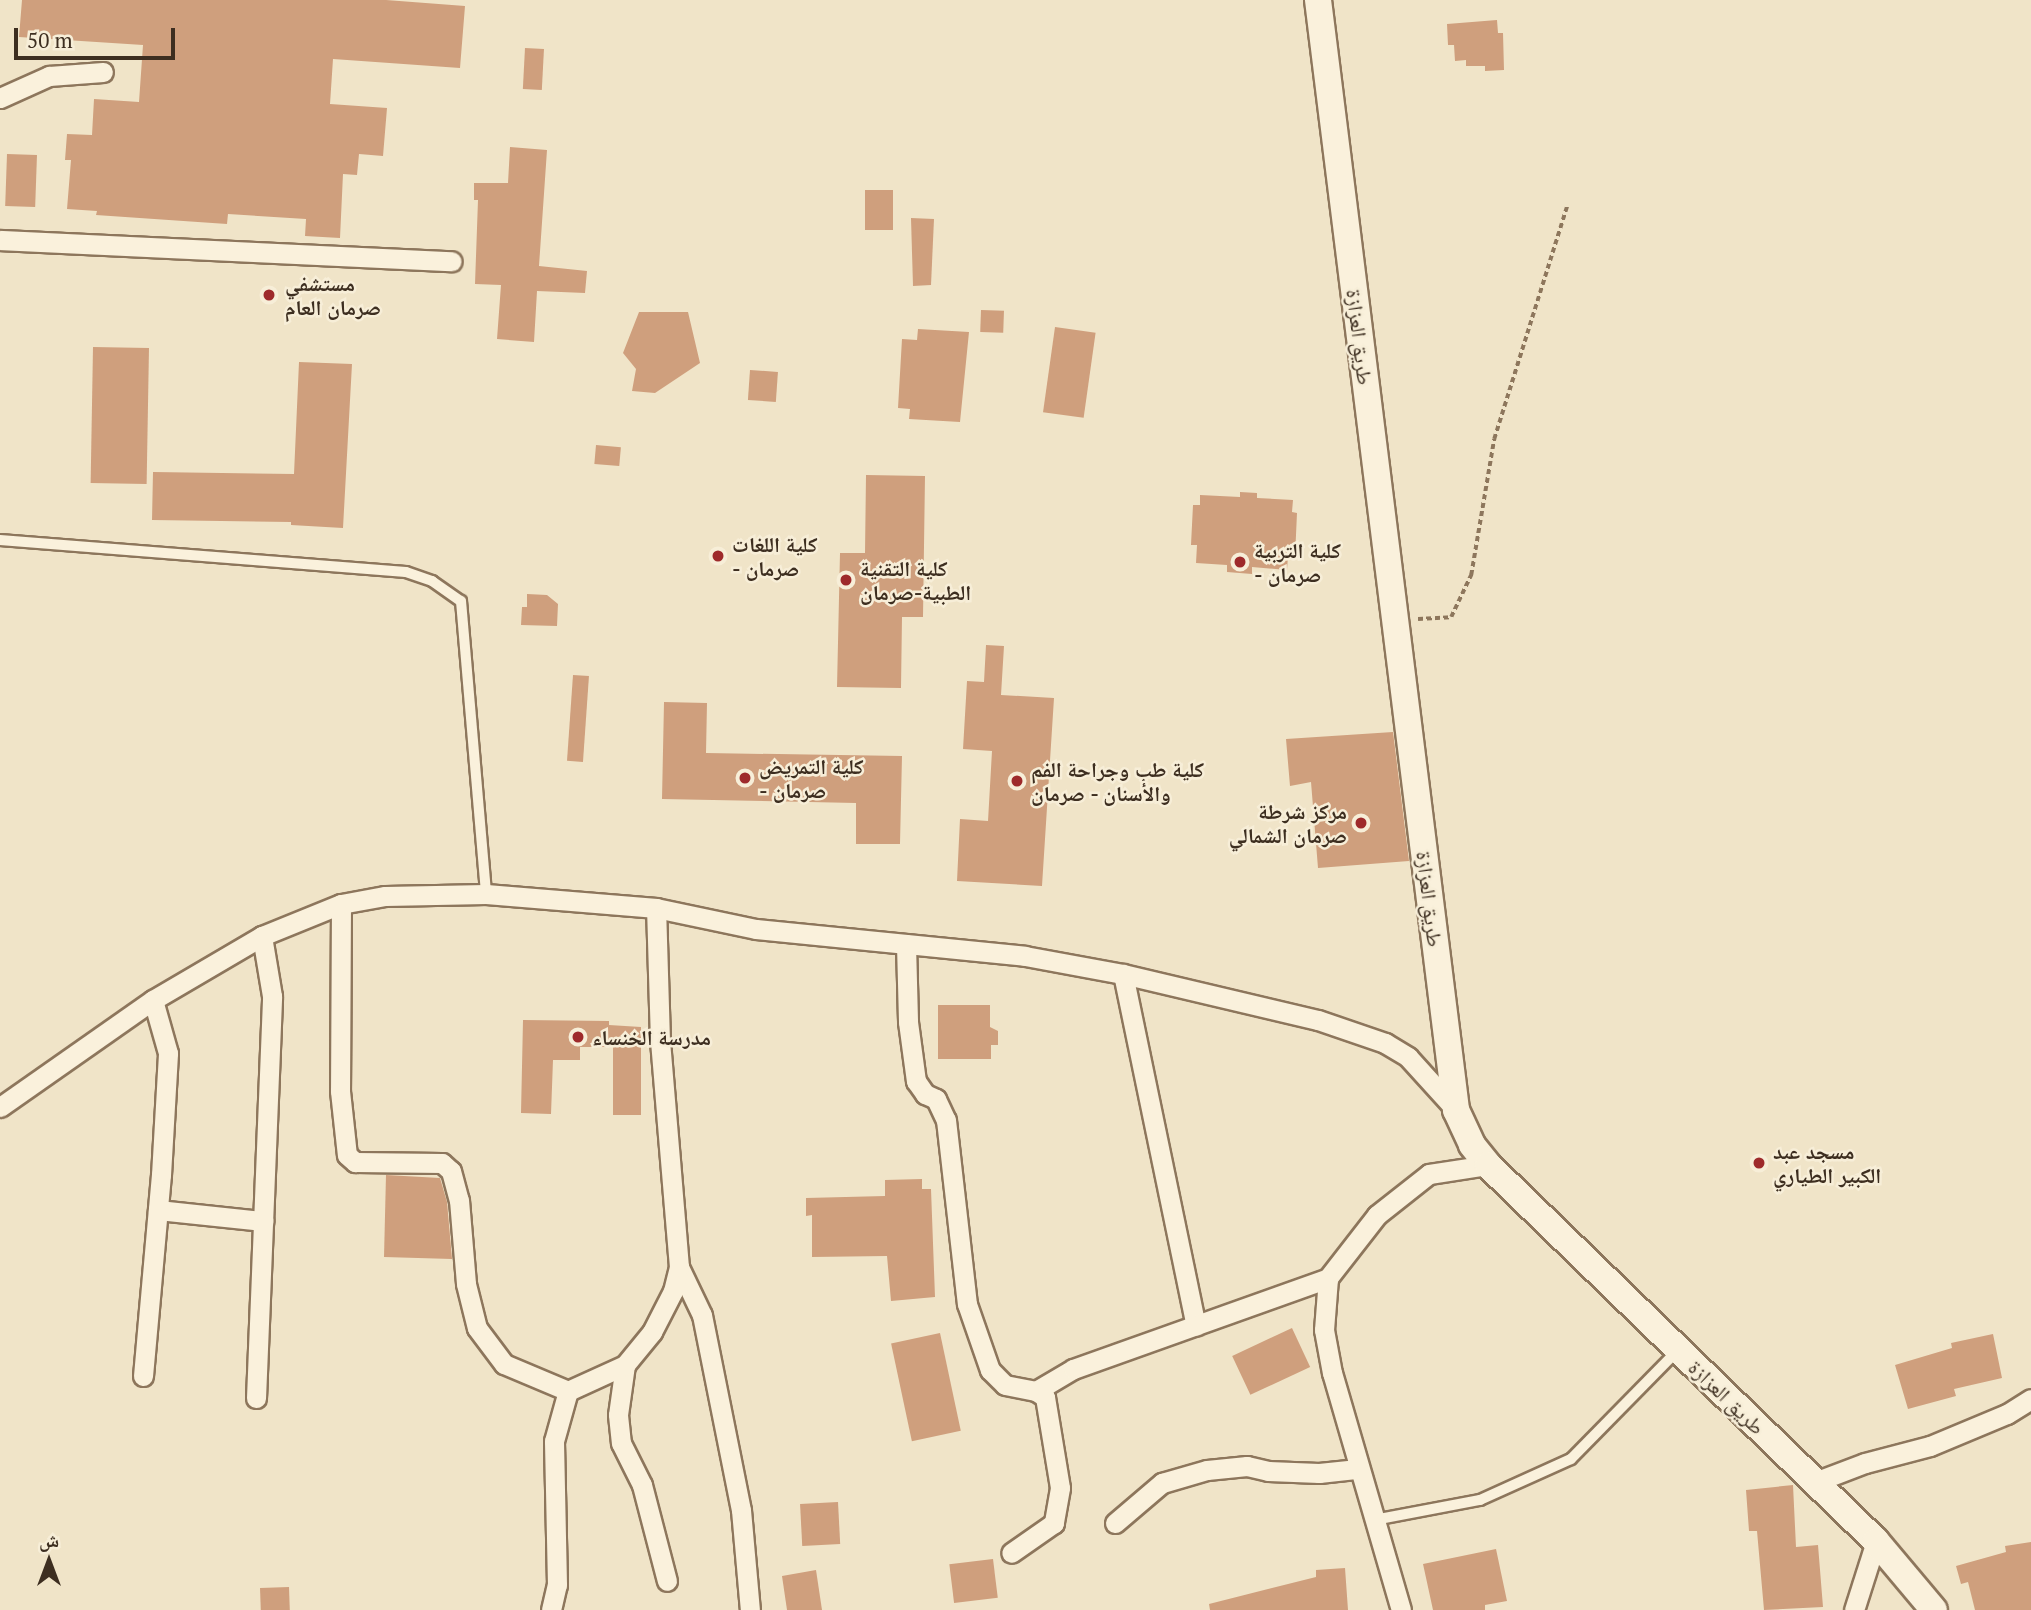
<!DOCTYPE html>
<meta charset="utf-8">
<style>
body{margin:0}
#map{position:relative;width:2031px;height:1610px;overflow:hidden;background:#f0e4c8;font-family:"PT Serif","Noto Naskh Arabic",serif}
div>[style]{position:absolute}
.building>*{inset:0;background:#cf9f7d;transform-origin:0 0}
.path>*{height:3.5px;margin-top:-1.75px;transform-origin:0;background:repeating-linear-gradient(90deg,#8d765c 0 5px,transparent 0 8.5px)}
.roads{filter:drop-shadow(2px 0 #8d765c) drop-shadow(-2px 0 #8d765c) drop-shadow(0 2px #8d765c) drop-shadow(0 -2px #8d765c)}
.lane>*{height:10px;margin:-5px;padding:0 5px;transform-origin:5px;border-radius:5px;background:#faf1dc}
.street>*{height:19px;margin:-9.5px;padding:0 9.5px;transform-origin:9.5px;border-radius:9.5px;background:#faf1dc}
.secondary>*{height:26px;margin:-13px;padding:0 13px;transform-origin:13px;border-radius:13px;background:#faf1dc}
.dots>*{width:19px;height:19px;translate:-50% -50%;box-sizing:border-box;border:4px solid #f7eed8;border-radius:50%}
span{translate:-50% -50%;white-space:nowrap;text-align:center;line-height:1.15;-webkit-text-stroke:5px #f7eed8;paint-order:stroke}
.poi-label{font-size:21px;color:#3d2e20;font-weight:700}
.left{translate:0 -50%;text-align:left}
.right{translate:-100% -50%;text-align:right}
.street-label{font-size:21px;color:#3d2e20}
.north{position:absolute;left:14px;top:1526px;width:70px;height:70px;-webkit-text-stroke:5px #f7eed8;paint-order:stroke;rotate:0deg;font-size:19px;font-weight:700;line-height:28px;text-align:center;color:#3d2e20}
.north::after{content:'';display:block;margin:auto;width:24px;height:32px;background:#3d2e20;clip-path:polygon(50% 0,100% 100%,50% 72%,0 100%)}
.scale{position:absolute;left:14px;top:28px;width:161px;height:32px;box-sizing:border-box;border:4px solid #3d2e20;border-top:0;padding-left:9px;font-size:21px;line-height:24px;white-space:nowrap;color:#3d2e20;-webkit-text-stroke:5px #f7eed8;paint-order:stroke}
</style>
<div id="map">
<div class="building">
<i style="clip-path:polygon(22px 0,386px 0,465px 6px,460px 68px,333px 59px,330px 104px,387px 108px,383px 156px,359px 154px,357px 175px,343px 174px,340px 238px,305px 236px,306px 219px,228px 214px,227px 224px,96px 215px,97px 211px,67px 209px,71px 160px,65px 160px,67px 134px,92px 135px,94px 99px,139px 102px,143px 45px,19px 37px)"></i>
<i style="clip-path:polygon(1497px 20px,1498px 33px,1503px 33px,1504px 70px,1485px 71px,1485px 66px,1466px 66px,1466px 60px,1455px 61px,1454px 45px,1448px 45px,1447px 24px)"></i>
<i style="left:525px;top:48px;width:19px;height:41px;rotate:3deg"></i>
<i style="clip-path:polygon(510px 147px,547px 150px,539px 266px,587px 271px,585px 293px,537px 291px,534px 342px,497px 339px,501px 285px,475px 284px,478px 200px,474px 200px,474px 183px,508px 183px)"></i>
<i style="left:7px;top:154px;width:30px;height:52px;rotate:2deg"></i>
<i style="left:865px;top:190px;width:28px;height:40px"></i>
<i style="clip-path:polygon(911px 218px,934px 219px,931px 285px,913px 286px)"></i>
<i style="left:981px;top:310px;width:23px;height:22px;rotate:2deg"></i>
<i style="clip-path:polygon(639px 312px,688px 312px,700px 363px,655px 393px,632px 391px,636px 369px,623px 353px)"></i>
<i style="left:1055px;top:327px;width:41px;height:86px;rotate:8deg"></i>
<i style="clip-path:polygon(918px 329px,969px 332px,960px 422px,909px 419px,910px 409px,898px 408px,902px 339px,917px 340px)"></i>
<i style="left:93px;top:347px;width:56px;height:136px;rotate:1deg"></i>
<i style="clip-path:polygon(299px 362px,352px 364px,343px 528px,291px 525px,291px 522px,152px 520px,153px 472px,294px 474px)"></i>
<i style="left:750px;top:370px;width:28px;height:30px;rotate:4deg"></i>
<i style="left:596px;top:445px;width:25px;height:19px;rotate:5deg"></i>
<i style="clip-path:polygon(866px 475px,925px 476px,923px 617px,902px 617px,901px 688px,837px 687px,840px 553px,865px 553px)"></i>
<i style="clip-path:polygon(1240px 492px,1257px 493px,1257px 498px,1293px 500px,1292px 512px,1297px 513px,1295px 557px,1288px 556px,1287px 570px,1252px 567px,1252px 574px,1227px 572px,1227px 565px,1196px 563px,1197px 545px,1191px 545px,1193px 505px,1200px 505px,1200px 495px,1240px 497px)"></i>
<i style="clip-path:polygon(527px 594px,547px 595px,558px 604px,557px 626px,521px 625px,522px 607px,527px 607px)"></i>
<i style="clip-path:polygon(986px 645px,1004px 646px,1001px 695px,1054px 698px,1042px 886px,957px 881px,960px 819px,988px 821px,992px 751px,963px 749px,967px 681px,984px 682px)"></i>
<i style="left:573px;top:675px;width:16px;height:86px;rotate:4deg"></i>
<i style="clip-path:polygon(664px 702px,707px 703px,706px 753px,902px 756px,900px 844px,856px 844px,856px 803px,662px 799px)"></i>
<i style="clip-path:polygon(1393px 732px,1409px 861px,1318px 868px,1311px 782px,1290px 786px,1286px 739px)"></i>
<i style="clip-path:polygon(938px 1005px,990px 1005px,990px 1027px,998px 1031px,998px 1045px,991px 1045px,991px 1059px,938px 1059px)"></i>
<i style="clip-path:polygon(523px 1020px,609px 1021px,609px 1025px,641px 1027px,641px 1115px,613px 1115px,613px 1047px,580px 1047px,580px 1060px,553px 1060px,551px 1114px,521px 1113px)"></i>
<i style="clip-path:polygon(386px 1175px,440px 1178px,447px 1202px,452px 1259px,384px 1257px)"></i>
<i style="clip-path:polygon(922px 1179px,922px 1189px,931px 1189px,935px 1297px,891px 1301px,887px 1256px,812px 1257px,812px 1215px,806px 1216px,806px 1198px,885px 1196px,885px 1180px)"></i>
<i style="left:1292px;top:1328px;width:43px;height:66px;rotate:65deg"></i>
<i style="left:940px;top:1333px;width:100px;height:50px;rotate:78deg"></i>
<i style="clip-path:polygon(1993px 1334px,2002px 1378px,1954px 1389px,1956px 1396px,1908px 1409px,1895px 1365px,1952px 1348px,1951px 1343px)"></i>
<i style="clip-path:polygon(1793px 1485px,1796px 1547px,1818px 1545px,1823px 1607px,1764px 1610px,1757px 1531px,1749px 1531px,1746px 1490px)"></i>
<i style="left:838px;top:1502px;width:42px;height:38px;rotate:87deg"></i>
<i style="clip-path:polygon(2031px 1542px,2031px 1610px,1975px 1610px,1968px 1582px,1961px 1584px,1956px 1566px,2006px 1552px,2005px 1546px)"></i>
<i style="clip-path:polygon(1496px 1549px,1507px 1601px,1485px 1605px,1485px 1610px,1433px 1610px,1423px 1564px)"></i>
<i style="left:993px;top:1559px;width:39px;height:44px;rotate:83deg"></i>
<i style="clip-path:polygon(1345px 1568px,1348px 1610px,1210px 1610px,1209px 1604px,1316px 1577px,1316px 1570px)"></i>
<i style="clip-path:polygon(816px 1570px,822px 1610px,787px 1610px,782px 1576px)"></i>
<i style="left:289px;top:1587px;width:23px;height:29px;rotate:88deg"></i>
</div>
<div class="path">
<i style="left:1418px;top:619px;width:33px;rotate:-3deg"></i>
<i style="left:1451px;top:617px;width:47px;rotate:-64.5deg"></i>
<i style="left:1471px;top:575px;width:138px;rotate:-80.4deg"></i>
<i style="left:1494px;top:439px;width:244px;rotate:-72.6deg"></i>
</div>
<div class="roads">
<div class="lane">
<i style="left:0;top:540px;width:407px;rotate:4.5deg"></i>
<i style="left:406px;top:572px;width:28px;rotate:19deg"></i>
<i style="left:432px;top:581px;width:35px;rotate:35deg"></i>
<i style="left:461px;top:601px;width:294px;rotate:85.1deg"></i>
<i style="left:1374px;top:1520px;width:108px;rotate:-10.7deg"></i>
<i style="left:1480px;top:1500px;width:100px;rotate:-24.3deg"></i>
<i style="left:1571px;top:1459px;width:153px;rotate:-45.5deg"></i>
</div>
<div class="street">
<i style="left:0;top:98px;width:54px;rotate:-24.2deg"></i>
<i style="left:49px;top:76px;width:54px;rotate:-4.2deg"></i>
<i style="left:0;top:240px;width:452px;rotate:2.7deg"></i>
<i style="left:341px;top:904px;width:187px;rotate:90.3deg"></i>
<i style="left:340px;top:1091px;width:64px;rotate:83.8deg"></i>
<i style="left:347px;top:1155px;width:11px;rotate:41deg"></i>
<i style="left:355px;top:1162px;width:87px;rotate:0.7deg"></i>
<i style="left:442px;top:1163px;width:12px;rotate:42deg"></i>
<i style="left:451px;top:1171px;width:30px;rotate:75deg"></i>
<i style="left:459px;top:1200px;width:84px;rotate:85.2deg"></i>
<i style="left:466px;top:1284px;width:45px;rotate:76deg"></i>
<i style="left:477px;top:1328px;width:45px;rotate:53.1deg"></i>
<i style="left:504px;top:1364px;width:69px;rotate:22.9deg"></i>
<i style="left:906px;top:944px;width:78px;rotate:88.5deg"></i>
<i style="left:908px;top:1022px;width:60px;rotate:82.3deg"></i>
<i style="left:916px;top:1081px;width:16px;rotate:55deg"></i>
<i style="left:925px;top:1094px;width:12px;rotate:24deg"></i>
<i style="left:936px;top:1099px;width:23px;rotate:65deg"></i>
<i style="left:946px;top:1120px;width:185px;rotate:83.5deg"></i>
<i style="left:967px;top:1304px;width:70px;rotate:70.8deg"></i>
<i style="left:990px;top:1370px;width:21px;rotate:45deg"></i>
<i style="left:1005px;top:1385px;width:32px;rotate:11deg"></i>
<i style="left:1036px;top:1391px;width:11px;rotate:34deg"></i>
<i style="left:1045px;top:1397px;width:92px;rotate:80.6deg"></i>
<i style="left:1060px;top:1488px;width:36px;rotate:100deg"></i>
<i style="left:1054px;top:1523px;width:52px;rotate:145.1deg"></i>
<i style="left:1123px;top:974px;width:359px;rotate:78.3deg"></i>
<i style="left:0;top:1107px;width:187px;rotate:-35deg"></i>
<i style="left:153px;top:1000px;width:126px;rotate:-30.4deg"></i>
<i style="left:262px;top:936px;width:85px;rotate:-22.1deg"></i>
<i style="left:341px;top:904px;width:45px;rotate:-10.3deg"></i>
<i style="left:385px;top:896px;width:101px;rotate:-1.1deg"></i>
<i style="left:486px;top:894px;width:171px;rotate:4.7deg"></i>
<i style="left:656px;top:908px;width:102px;rotate:11.9deg"></i>
<i style="left:756px;top:929px;width:270px;rotate:5.7deg"></i>
<i style="left:1025px;top:956px;width:100px;rotate:10.4deg"></i>
<i style="left:1123px;top:974px;width:200px;rotate:13.3deg"></i>
<i style="left:1318px;top:1020px;width:71px;rotate:18.9deg"></i>
<i style="left:1385px;top:1043px;width:27px;rotate:31deg"></i>
<i style="left:1408px;top:1057px;width:72px;rotate:47.8deg"></i>
<i style="left:158px;top:1210px;width:106px;rotate:6deg"></i>
<i style="left:679px;top:1267px;width:53px;rotate:64.4deg"></i>
<i style="left:702px;top:1315px;width:199px;rotate:78.7deg"></i>
<i style="left:741px;top:1510px;width:100px;rotate:84.9deg"></i>
<i style="left:625px;top:1365px;width:50px;rotate:98deg"></i>
<i style="left:618px;top:1415px;width:28px;rotate:84deg"></i>
<i style="left:621px;top:1443px;width:47px;rotate:63.4deg"></i>
<i style="left:642px;top:1485px;width:99px;rotate:75.4deg"></i>
<i style="left:143px;top:1376px;width:202px;rotate:-84.9deg"></i>
<i style="left:161px;top:1175px;width:122px;rotate:-86.7deg"></i>
<i style="left:168px;top:1053px;width:55px;rotate:-105.8deg"></i>
<i style="left:1036px;top:1391px;width:43px;rotate:-30.7deg"></i>
<i style="left:1073px;top:1369px;width:271px;rotate:-19.6deg"></i>
<i style="left:256px;top:1398px;width:402px;rotate:-87.7deg"></i>
<i style="left:272px;top:996px;width:61px;rotate:-99.5deg"></i>
<i style="left:1815px;top:1482px;width:53px;rotate:-20.8deg"></i>
<i style="left:1865px;top:1463px;width:67px;rotate:-14.7deg"></i>
<i style="left:1930px;top:1446px;width:83px;rotate:-22.6deg"></i>
<i style="left:2007px;top:1414px;width:28px;rotate:-32deg"></i>
<i style="left:1115px;top:1523px;width:62px;rotate:-40.4deg"></i>
<i style="left:1162px;top:1483px;width:47px;rotate:-16.1deg"></i>
<i style="left:1207px;top:1470px;width:40px;rotate:-5.7deg"></i>
<i style="left:1247px;top:1466px;width:22px;rotate:13deg"></i>
<i style="left:1268px;top:1471px;width:51px;rotate:2.2deg"></i>
<i style="left:1319px;top:1473px;width:39px;rotate:-6deg"></i>
<i style="left:551px;top:1610px;width:26px;rotate:-77deg"></i>
<i style="left:557px;top:1585px;width:144px;rotate:-91.2deg"></i>
<i style="left:554px;top:1441px;width:52px;rotate:-74.4deg"></i>
<i style="left:568px;top:1391px;width:63px;rotate:-24.5deg"></i>
<i style="left:625px;top:1365px;width:43px;rotate:-50.7deg"></i>
<i style="left:652px;top:1332px;width:46px;rotate:-62.9deg"></i>
<i style="left:673px;top:1291px;width:25px;rotate:-76deg"></i>
<i style="left:679px;top:1267px;width:227px;rotate:-94.8deg"></i>
<i style="left:660px;top:1041px;width:133px;rotate:-91.7deg"></i>
<i style="left:1401px;top:1610px;width:247px;rotate:-106.2deg"></i>
<i style="left:1332px;top:1373px;width:44px;rotate:-100.5deg"></i>
<i style="left:1324px;top:1330px;width:52px;rotate:-85.6deg"></i>
<i style="left:1328px;top:1278px;width:80px;rotate:-52.1deg"></i>
<i style="left:1377px;top:1215px;width:66px;rotate:-38.3deg"></i>
<i style="left:1429px;top:1174px;width:60px;rotate:-8.7deg"></i>
<i style="left:1854px;top:1610px;width:72px;rotate:-72.3deg"></i>
</div>
<div class="secondary">
<i style="left:1318px;top:0;width:1119px;rotate:82.91deg"></i>
<i style="left:1456px;top:1110px;width:38px;rotate:65deg"></i>
<i style="left:1472px;top:1145px;width:26px;rotate:51deg"></i>
<i style="left:1488px;top:1165px;width:540px;rotate:44.1deg"></i>
<i style="left:1876px;top:1541px;width:90px;rotate:50deg"></i>
</div>
</div>
<div class="dots">
<i style="left:269px;top:295px;background:#9e2a2b"></i>
<i style="left:718px;top:556px;background:#9e2a2b"></i>
<i style="left:1240px;top:562px;background:#9e2a2b"></i>
<i style="left:846px;top:580px;background:#9e2a2b"></i>
<i style="left:745px;top:778px;background:#9e2a2b"></i>
<i style="left:1017px;top:781px;background:#9e2a2b"></i>
<i style="left:1361px;top:823px;background:#9e2a2b"></i>
<i style="left:578px;top:1037px;background:#9e2a2b"></i>
<i style="left:1759px;top:1163px;background:#9e2a2b"></i>
</div>
<div class="poi-label">
<span class="left" style="left:285px;top:295px">مستشفي<br>صرمان العام</span>
<span class="left" style="left:732px;top:556px">كلية اللغات<br>- صرمان</span>
<span class="left" style="left:1254px;top:562px">كلية التربية<br>- صرمان</span>
<span class="left" style="left:860px;top:580px">كلية التقنية<br>الطبية-صرمان</span>
<span class="left" style="left:759px;top:778px">كلية التمريض<br>- صرمان</span>
<span class="left" style="left:1031px;top:781px">كلية طب وجراحة الفم<br>والأسنان - صرمان</span>
<span class="right" style="left:1347px;top:823px">مركز شرطة<br>صرمان الشمالي</span>
<span class="left" style="left:592px;top:1037px">مدرسة الخنساء</span>
<span class="left" style="left:1773px;top:1163px">مسجد عبد<br>الكبير الطياري</span>
</div>
<div class="street-label">
<span style="left:1360px;top:337px;rotate:83deg">طريق العزازة</span>
<span style="left:1430px;top:899px;rotate:83deg">طريق العزازة</span>
<span style="left:1727px;top:1397px;rotate:44deg">طريق العزازة</span>
</div>
<div class="north">ش</div>
<div class="scale">50 m</div>
</div>
